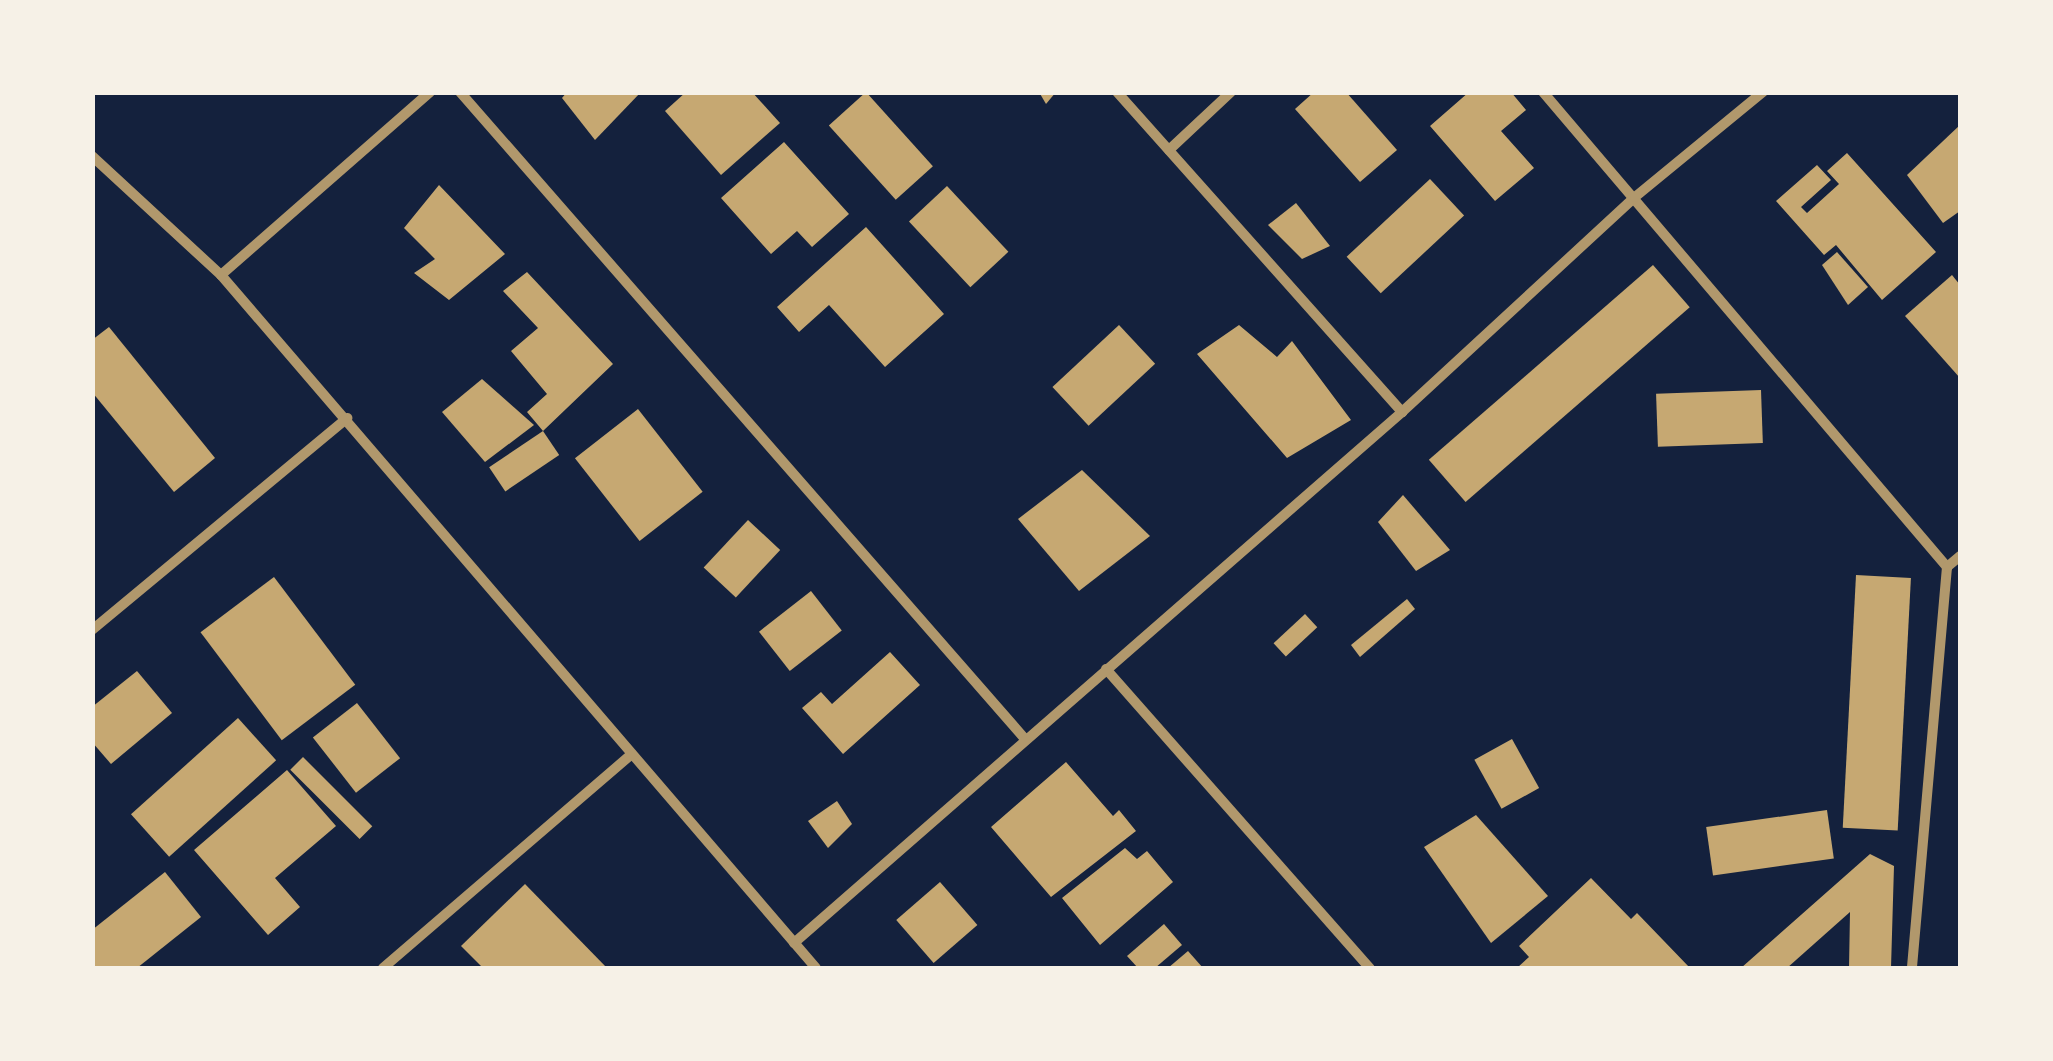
<!DOCTYPE html>
<style>
body{margin:0}
#map{position:relative;width:2053px;height:1061px;overflow:hidden;background:#14213d;font-family:"Titillium Web",sans-serif}
div>[style]{position:absolute}
.building>*{inset:0;background:#c6a872;transform-origin:0 0}
.minor>*{height:10px;margin:-5px;padding:0 5px;transform-origin:5px;border-radius:5px;background:#b1986c}
span{translate:-50% -50%;white-space:nowrap;text-align:center;line-height:1.15;-webkit-text-stroke:10px #f6f1e7;paint-order:stroke}
.frame{position:absolute;inset:0;border:95px solid #f6f1e7;pointer-events:none}
</style>
<div id="map">
<div class="building">
<i style="clip-path:polygon(567px 92px,641px 92px,595px 140px,562px 98px)"></i>
<i style="clip-path:polygon(686px 92px,752px 92px,780px 123px,721px 175px,665px 111px)"></i>
<i style="left:866px;top:92px;width:100px;height:50px;rotate:48deg"></i>
<i style="clip-path:polygon(1039px 92px,1056px 92px,1046px 104px)"></i>
<i style="clip-path:polygon(1314px 92px,1346px 92px,1397px 150px,1360px 182px,1295px 109px)"></i>
<i style="clip-path:polygon(1469px 92px,1511px 92px,1526px 110px,1501px 131px,1534px 168px,1495px 201px,1430px 126px)"></i>
<i style="clip-path:polygon(1960px 125px,1960px 211px,1943px 223px,1907px 175px)"></i>
<i style="clip-path:polygon(784px 142px,849px 214px,812px 247px,797px 231px,771px 254px,721px 198px)"></i>
<i style="clip-path:polygon(1847px 153px,1936px 252px,1882px 300px,1836px 245px,1824px 255px,1776px 201px,1817px 165px,1831px 180px,1801px 207px,1807px 213px,1839px 184px,1827px 171px)"></i>
<i style="left:1430px;top:179px;width:50px;height:114px;rotate:47deg"></i>
<i style="clip-path:polygon(439px 185px,505px 254px,449px 300px,414px 273px,435px 259px,404px 228px)"></i>
<i style="left:947px;top:186px;width:90px;height:52px;rotate:47deg"></i>
<i style="clip-path:polygon(1296px 203px,1330px 246px,1302px 259px,1268px 225px)"></i>
<i style="clip-path:polygon(866px 227px,944px 314px,885px 367px,829px 305px,799px 332px,777px 307px)"></i>
<i style="clip-path:polygon(1837px 252px,1868px 287px,1848px 305px,1822px 265px)"></i>
<i style="left:1653px;top:265px;width:56px;height:297px;rotate:49deg"></i>
<i style="clip-path:polygon(527px 272px,613px 364px,543px 431px,527px 412px,547px 394px,511px 351px,538px 328px,503px 291px)"></i>
<i style="clip-path:polygon(1952px 275px,1960px 285px,1960px 378px,1905px 316px)"></i>
<i style="left:1119px;top:325px;width:53px;height:91px;rotate:47deg"></i>
<i style="clip-path:polygon(1239px 325px,1277px 357px,1292px 341px,1351px 420px,1287px 458px,1197px 354px)"></i>
<i style="clip-path:polygon(109px 327px,215px 458px,174px 492px,92px 392px,92px 340px)"></i>
<i style="clip-path:polygon(482px 379px,534px 425px,485px 462px,442px 412px)"></i>
<i style="left:1761px;top:390px;width:53px;height:105px;rotate:88deg"></i>
<i style="left:638px;top:409px;width:105px;height:80px;rotate:52deg"></i>
<i style="left:543px;top:431px;width:29px;height:65px;rotate:56deg"></i>
<i style="clip-path:polygon(1082px 470px,1150px 536px,1079px 591px,1018px 519px)"></i>
<i style="clip-path:polygon(1403px 495px,1450px 550px,1416px 571px,1378px 522px)"></i>
<i style="left:748px;top:520px;width:44px;height:65px;rotate:43deg"></i>
<i style="left:1856px;top:575px;width:55px;height:253px;rotate:3deg"></i>
<i style="left:274px;top:577px;width:135px;height:92px;rotate:53deg"></i>
<i style="left:811px;top:591px;width:50px;height:66px;rotate:52deg"></i>
<i style="clip-path:polygon(1407px 599px,1415px 609px,1360px 657px,1351px 645px)"></i>
<i style="left:1305px;top:614px;width:18px;height:43px;rotate:47deg"></i>
<i style="clip-path:polygon(890px 652px,920px 685px,843px 754px,802px 708px,821px 692px,832px 704px)"></i>
<i style="clip-path:polygon(137px 671px,172px 713px,111px 764px,92px 742px,92px 707px)"></i>
<i style="left:357px;top:703px;width:70px;height:56px;rotate:52deg"></i>
<i style="left:238px;top:718px;width:57px;height:144px;rotate:48deg"></i>
<i style="left:1512px;top:739px;width:56px;height:43px;rotate:61deg"></i>
<i style="left:303px;top:757px;width:98px;height:18px;rotate:45deg"></i>
<i style="clip-path:polygon(1066px 762px,1113px 816px,1119px 810px,1136px 831px,1051px 897px,991px 827px)"></i>
<i style="clip-path:polygon(287px 770px,336px 826px,275px 878px,300px 907px,268px 935px,194px 850px)"></i>
<i style="clip-path:polygon(837px 801px,852px 824px,828px 848px,808px 821px)"></i>
<i style="left:1827px;top:810px;width:49px;height:122px;rotate:82deg"></i>
<i style="clip-path:polygon(1476px 815px,1548px 896px,1491px 943px,1424px 847px)"></i>
<i style="clip-path:polygon(1125px 848px,1137px 859px,1147px 851px,1173px 882px,1100px 945px,1062px 898px)"></i>
<i style="clip-path:polygon(1870px 854px,1894px 866px,1891px 968px,1849px 968px,1850px 912px,1787px 968px,1741px 968px)"></i>
<i style="clip-path:polygon(165px 872px,201px 917px,137px 968px,95px 968px,92px 930px)"></i>
<i style="clip-path:polygon(1591px 878px,1631px 919px,1637px 913px,1690px 968px,1517px 968px,1529px 957px,1519px 946px)"></i>
<i style="left:940px;top:882px;width:57px;height:58px;rotate:49deg"></i>
<i style="clip-path:polygon(525px 884px,607px 968px,483px 968px,461px 946px)"></i>
<i style="clip-path:polygon(1164px 924px,1182px 945px,1155px 968px,1138px 968px,1127px 956px)"></i>
<i style="clip-path:polygon(1188px 951px,1203px 968px,1168px 968px)"></i>
</div>
<div class="minor">
<i style="left:460px;top:92px;width:859px;rotate:48.87deg"></i>
<i style="left:1117px;top:92px;width:429px;rotate:48.3deg"></i>
<i style="left:1543px;top:92px;width:624px;rotate:49.62deg"></i>
<i style="left:1947px;top:567px;width:403px;rotate:95deg"></i>
<i style="left:1169px;top:150px;width:85px;rotate:-43.1deg"></i>
<i style="left:92px;top:156px;width:176px;rotate:42.7deg"></i>
<i style="left:221px;top:275px;width:913px;rotate:49.35deg"></i>
<i style="left:221px;top:275px;width:278px;rotate:-41.2deg"></i>
<i style="left:1947px;top:567px;width:17px;rotate:-40deg"></i>
<i style="left:92px;top:630px;width:332px;rotate:-39.7deg"></i>
<i style="left:1106px;top:669px;width:399px;rotate:48.6deg"></i>
<i style="left:794px;top:943px;width:807px;rotate:-41.13deg"></i>
<i style="left:1402px;top:412px;width:317px;rotate:-42.7deg"></i>
<i style="left:1635px;top:197px;width:166px;rotate:-39.4deg"></i>
<i style="left:383px;top:968px;width:328px;rotate:-40.7deg"></i>
</div>
<div class="frame"></div>
</div>
